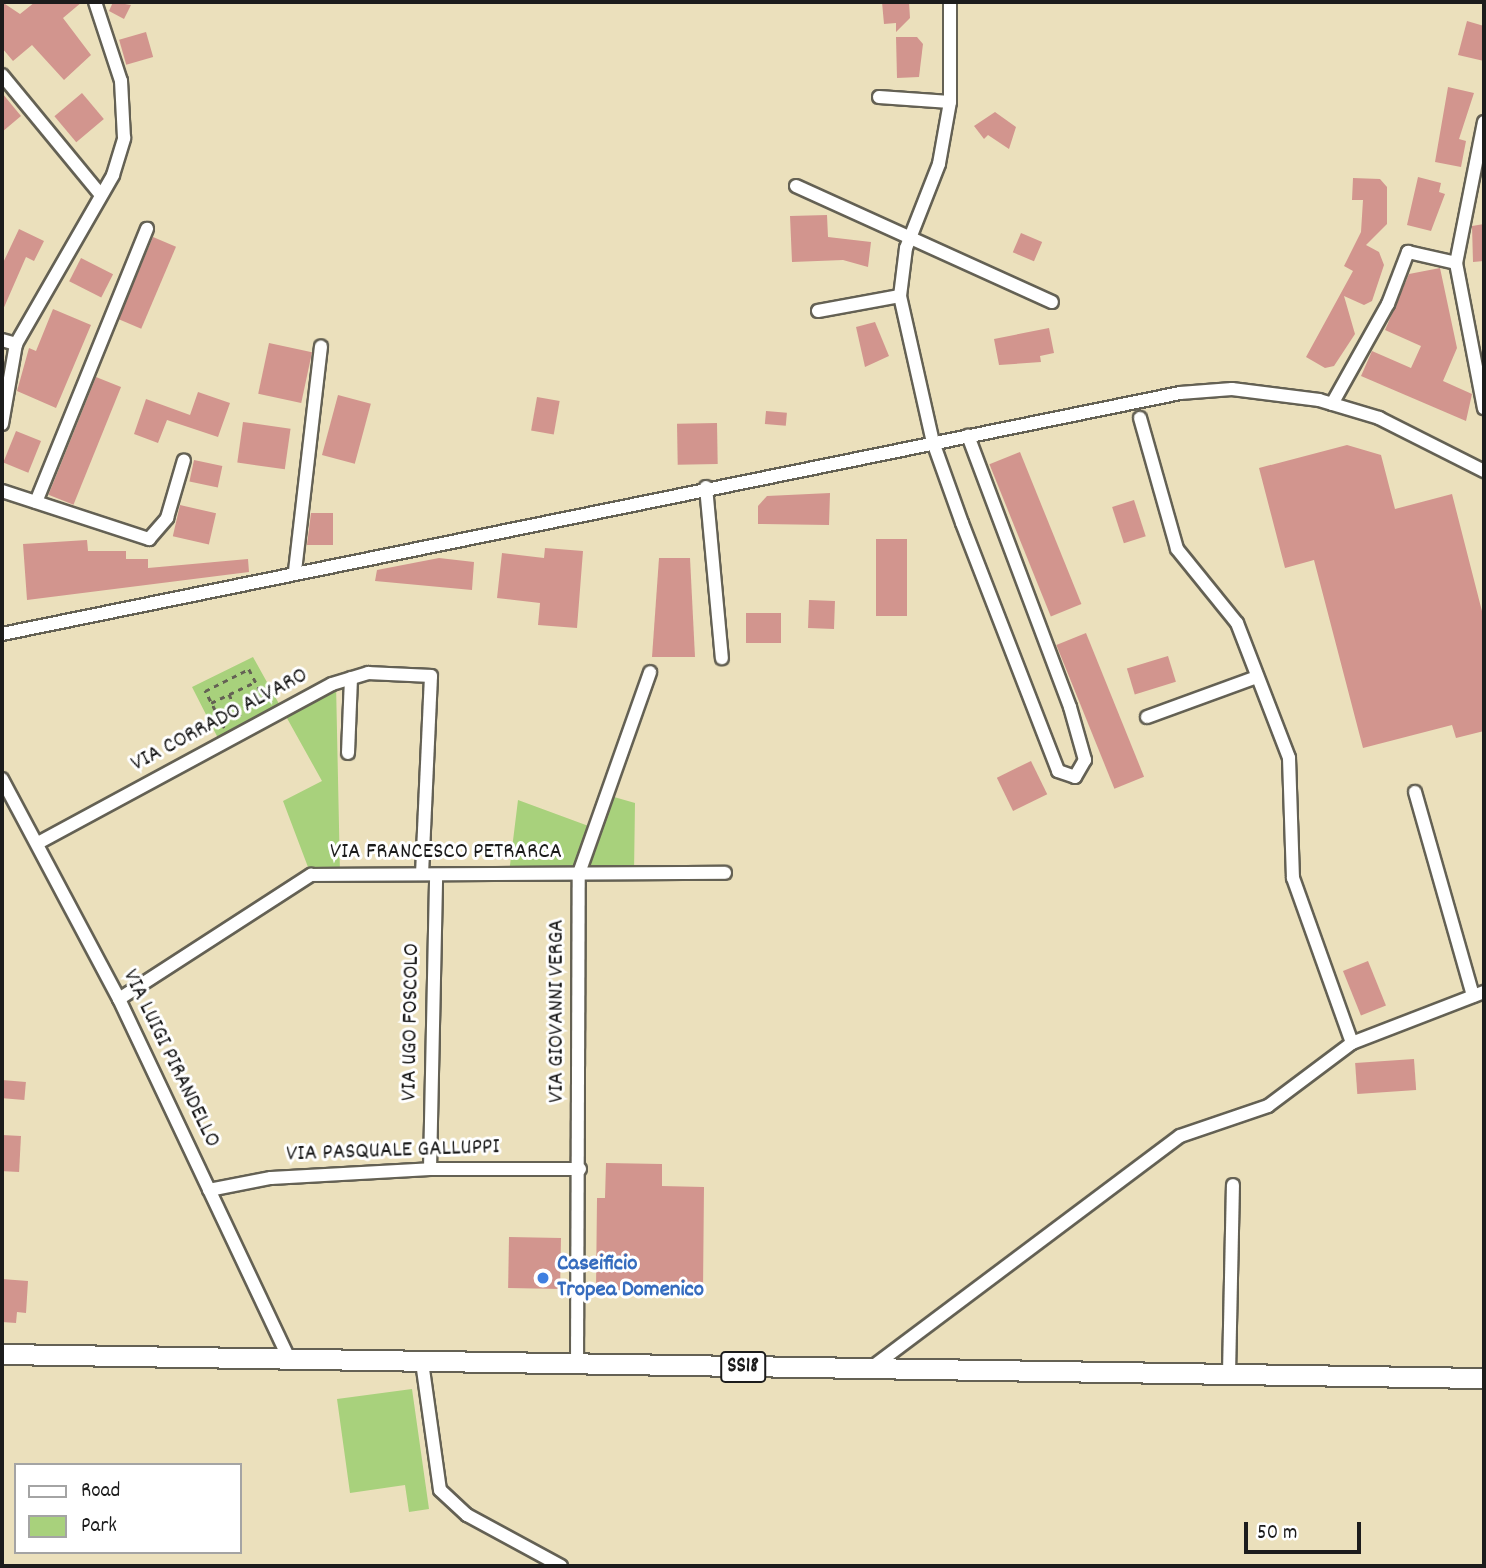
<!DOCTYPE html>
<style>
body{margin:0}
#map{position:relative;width:1486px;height:1568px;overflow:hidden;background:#ebe0bc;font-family:Dekko,sans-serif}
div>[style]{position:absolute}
.green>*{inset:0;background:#a8d17c}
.building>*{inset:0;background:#d2958e;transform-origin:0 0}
.path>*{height:2.5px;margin-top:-1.25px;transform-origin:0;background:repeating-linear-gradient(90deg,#646154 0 5px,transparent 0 10px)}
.roads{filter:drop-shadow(2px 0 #646154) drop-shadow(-2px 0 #646154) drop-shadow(0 2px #646154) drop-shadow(0 -2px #646154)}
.street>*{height:12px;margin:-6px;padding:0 6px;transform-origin:6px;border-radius:6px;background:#fff}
.primary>*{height:19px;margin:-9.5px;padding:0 9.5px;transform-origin:9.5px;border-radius:9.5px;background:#fff}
.dots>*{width:19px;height:19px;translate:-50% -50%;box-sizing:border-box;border:4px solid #fff;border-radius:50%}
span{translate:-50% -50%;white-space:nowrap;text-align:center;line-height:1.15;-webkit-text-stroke:6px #fff;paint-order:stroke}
.shield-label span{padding:2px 5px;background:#fff;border:2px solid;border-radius:5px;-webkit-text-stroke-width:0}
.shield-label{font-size:21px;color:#1c1c1c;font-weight:700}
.street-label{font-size:23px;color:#1c1c1c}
.shop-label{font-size:23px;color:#366cbe;font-weight:700}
.left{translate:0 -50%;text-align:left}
.frame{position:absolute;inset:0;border:4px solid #1c1c1c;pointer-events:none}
.legend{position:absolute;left:14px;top:1463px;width:228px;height:91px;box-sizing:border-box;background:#fff;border:2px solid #a4a4a4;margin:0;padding:9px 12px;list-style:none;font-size:21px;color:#1c1c1c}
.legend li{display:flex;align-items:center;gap:14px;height:35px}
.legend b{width:35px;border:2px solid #a4a4a4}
.scale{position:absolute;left:1244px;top:1522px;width:117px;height:32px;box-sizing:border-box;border:4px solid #1c1c1c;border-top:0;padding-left:9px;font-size:21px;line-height:24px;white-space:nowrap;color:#1c1c1c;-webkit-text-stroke:5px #fff;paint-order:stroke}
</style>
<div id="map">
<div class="green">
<i style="clip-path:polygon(253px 657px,283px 711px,336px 683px,340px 874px,311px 875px,283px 801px,322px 781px,283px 711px,221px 744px,192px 687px)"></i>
<i style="clip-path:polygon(607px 795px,635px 803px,634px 873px,509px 873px,518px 800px,594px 828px)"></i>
<i style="clip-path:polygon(412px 1389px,429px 1509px,409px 1512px,405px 1485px,350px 1493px,337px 1399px)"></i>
</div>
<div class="building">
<i style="clip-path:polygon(2px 2px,20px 14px,35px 2px,82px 2px,63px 18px,91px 55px,64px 80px,32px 45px,13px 61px,2px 48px)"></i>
<i style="clip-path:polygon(113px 2px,131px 5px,124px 19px,109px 11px)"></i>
<i style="clip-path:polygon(882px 2px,909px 2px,910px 18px,896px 32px,896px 23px,884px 24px)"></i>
<i style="clip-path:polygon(1467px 21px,1484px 26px,1484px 61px,1458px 55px)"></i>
<i style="left:146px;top:32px;width:26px;height:28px;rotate:74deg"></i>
<i style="clip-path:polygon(896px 37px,917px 37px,923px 44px,919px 77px,897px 78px)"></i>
<i style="clip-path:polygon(1448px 87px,1474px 93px,1459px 139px,1466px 141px,1461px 167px,1435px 162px)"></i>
<i style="clip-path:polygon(2px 93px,21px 116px,2px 132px)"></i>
<i style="left:82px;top:93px;width:34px;height:36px;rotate:50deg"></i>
<i style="clip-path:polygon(995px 112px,1016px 127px,1009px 149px,988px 135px,984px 139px,974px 126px)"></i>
<i style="clip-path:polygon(1418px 177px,1441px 183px,1439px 192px,1445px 194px,1431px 231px,1407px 225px)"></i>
<i style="clip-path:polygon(1353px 178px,1380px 179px,1387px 187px,1387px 224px,1366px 245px,1379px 252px,1384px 265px,1372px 301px,1364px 305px,1344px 296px,1355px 334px,1334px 366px,1325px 368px,1306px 357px,1353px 271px,1344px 266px,1361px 232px,1363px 200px,1352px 200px)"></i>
<i style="clip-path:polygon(827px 215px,828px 237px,871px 242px,868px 267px,843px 260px,792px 262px,790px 216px)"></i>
<i style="clip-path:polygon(1484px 224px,1484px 261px,1473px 262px,1472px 226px)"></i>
<i style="clip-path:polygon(19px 229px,44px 241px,34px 261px,26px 257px,2px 312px,2px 265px)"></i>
<i style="left:1021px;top:233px;width:23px;height:21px;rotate:23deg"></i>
<i style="left:153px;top:237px;width:25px;height:89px;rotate:23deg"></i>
<i style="left:81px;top:258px;width:36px;height:26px;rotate:27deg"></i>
<i style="clip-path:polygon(1440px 268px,1457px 348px,1443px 381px,1472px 394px,1466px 421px,1361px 376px,1372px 351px,1411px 368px,1421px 346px,1385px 330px,1409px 274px)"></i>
<i style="clip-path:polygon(53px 309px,91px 325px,56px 408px,17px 391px,29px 348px,36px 351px)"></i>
<i style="clip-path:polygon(875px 322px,889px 356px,865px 367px,856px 327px)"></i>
<i style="clip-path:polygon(1049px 328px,1054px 353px,1040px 356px,1041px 362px,999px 365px,994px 339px)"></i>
<i style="left:269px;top:343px;width:44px;height:52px;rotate:12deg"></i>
<i style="left:96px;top:377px;width:27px;height:127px;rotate:22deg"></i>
<i style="clip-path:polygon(198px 392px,230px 403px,218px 437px,167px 420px,158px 443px,134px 434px,146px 399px,190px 415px)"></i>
<i style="left:338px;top:395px;width:34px;height:62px;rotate:15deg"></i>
<i style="left:537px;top:397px;width:23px;height:34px;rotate:10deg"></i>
<i style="left:766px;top:411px;width:21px;height:13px;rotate:5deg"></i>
<i style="left:243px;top:422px;width:48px;height:41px;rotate:8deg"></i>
<i style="left:717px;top:423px;width:41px;height:40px;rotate:89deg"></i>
<i style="left:16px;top:431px;width:27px;height:34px;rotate:22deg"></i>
<i style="clip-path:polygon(1347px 445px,1381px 455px,1395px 509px,1452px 494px,1484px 619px,1484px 731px,1456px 738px,1452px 725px,1363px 748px,1314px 560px,1285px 568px,1259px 468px)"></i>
<i style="left:1020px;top:452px;width:164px;height:33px;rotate:68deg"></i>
<i style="left:194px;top:460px;width:29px;height:22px;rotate:12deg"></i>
<i style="clip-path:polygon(830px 493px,829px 525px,758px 524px,758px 506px,767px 496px)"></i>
<i style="left:1134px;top:500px;width:38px;height:23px;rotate:72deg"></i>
<i style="left:180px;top:505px;width:37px;height:32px;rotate:13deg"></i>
<i style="clip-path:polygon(311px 513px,333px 513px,333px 545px,307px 545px)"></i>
<i style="left:876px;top:539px;width:31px;height:77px"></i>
<i style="clip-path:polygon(87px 540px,88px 551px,126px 551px,126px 559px,148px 559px,148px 568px,248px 559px,249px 572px,27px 600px,23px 544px)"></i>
<i style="clip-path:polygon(545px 548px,583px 551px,577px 628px,538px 625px,540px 603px,497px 598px,502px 553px,544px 558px)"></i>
<i style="clip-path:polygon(439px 558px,474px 562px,472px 590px,375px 581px,377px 570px)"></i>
<i style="clip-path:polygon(659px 558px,690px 558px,695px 657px,652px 657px)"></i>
<i style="left:809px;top:600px;width:26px;height:28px;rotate:2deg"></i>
<i style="left:746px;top:613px;width:35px;height:30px"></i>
<i style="left:1086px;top:633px;width:155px;height:32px;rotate:68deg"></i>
<i style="left:1168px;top:656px;width:27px;height:43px;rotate:73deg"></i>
<i style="left:1031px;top:761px;width:37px;height:38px;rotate:64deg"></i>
<i style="left:1368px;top:961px;width:48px;height:27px;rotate:68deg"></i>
<i style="left:1414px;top:1059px;width:31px;height:59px;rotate:86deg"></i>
<i style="left:2px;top:1080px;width:24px;height:18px;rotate:5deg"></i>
<i style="left:2px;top:1135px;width:19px;height:36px;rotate:3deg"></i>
<i style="clip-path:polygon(606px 1163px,662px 1164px,662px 1186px,704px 1187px,703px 1291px,596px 1290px,597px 1198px,605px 1198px)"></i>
<i style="left:509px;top:1237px;width:52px;height:51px;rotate:1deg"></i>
<i style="clip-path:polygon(2px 1279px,28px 1281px,26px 1313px,17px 1312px,16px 1323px,2px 1322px)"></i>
</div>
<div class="path">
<i style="left:229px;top:694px;width:28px;rotate:63deg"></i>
<i style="left:211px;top:703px;width:49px;rotate:-25.5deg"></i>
<i style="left:224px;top:728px;width:42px;rotate:-117.2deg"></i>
<i style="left:205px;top:691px;width:49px;rotate:-26.6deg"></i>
<i style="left:249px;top:669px;width:39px;rotate:63deg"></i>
</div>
<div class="roads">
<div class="street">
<i style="left:950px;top:2px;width:100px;rotate:90deg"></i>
<i style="left:950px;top:102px;width:63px;rotate:100.1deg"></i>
<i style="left:939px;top:164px;width:90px;rotate:111.4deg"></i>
<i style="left:906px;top:248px;width:48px;rotate:97.1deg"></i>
<i style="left:900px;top:296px;width:150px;rotate:77.3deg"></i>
<i style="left:933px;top:442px;width:86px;rotate:70.3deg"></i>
<i style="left:962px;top:523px;width:266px;rotate:68.8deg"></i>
<i style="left:1058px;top:771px;width:18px;rotate:19deg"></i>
<i style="left:1075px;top:777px;width:20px;rotate:-60deg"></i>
<i style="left:1085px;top:760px;width:55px;rotate:-105.8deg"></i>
<i style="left:1070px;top:707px;width:290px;rotate:-110.6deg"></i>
<i style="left:2px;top:75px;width:154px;rotate:50.5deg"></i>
<i style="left:879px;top:97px;width:71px;rotate:4deg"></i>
<i style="left:1484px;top:122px;width:144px;rotate:101.2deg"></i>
<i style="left:1456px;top:263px;width:148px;rotate:79.1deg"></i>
<i style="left:796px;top:186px;width:281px;rotate:24.4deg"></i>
<i style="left:818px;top:311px;width:83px;rotate:-10.4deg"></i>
<i style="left:2px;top:340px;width:15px;rotate:16deg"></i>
<i style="left:1332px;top:404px;width:115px;rotate:-60.8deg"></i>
<i style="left:1388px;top:304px;width:56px;rotate:-69deg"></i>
<i style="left:1408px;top:252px;width:49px;rotate:12.9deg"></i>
<i style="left:1140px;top:418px;width:136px;rotate:74.2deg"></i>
<i style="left:1177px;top:549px;width:95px;rotate:51deg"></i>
<i style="left:1237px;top:623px;width:145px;rotate:68.9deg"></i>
<i style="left:1289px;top:758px;width:120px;rotate:88.1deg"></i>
<i style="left:1293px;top:878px;width:175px;rotate:70.3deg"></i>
<i style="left:2px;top:424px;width:81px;rotate:-80.1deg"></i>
<i style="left:16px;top:344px;width:195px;rotate:-60.1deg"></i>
<i style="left:113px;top:175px;width:39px;rotate:-73deg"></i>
<i style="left:124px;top:138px;width:57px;rotate:-93deg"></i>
<i style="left:121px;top:81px;width:83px;rotate:-108.2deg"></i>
<i style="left:706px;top:487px;width:172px;rotate:84.7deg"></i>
<i style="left:2px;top:491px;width:155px;rotate:18.1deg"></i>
<i style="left:149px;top:539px;width:28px;rotate:-49deg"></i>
<i style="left:167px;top:518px;width:60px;rotate:-73.7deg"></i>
<i style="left:36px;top:502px;width:295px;rotate:-67.9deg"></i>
<i style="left:295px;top:571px;width:226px;rotate:-83.4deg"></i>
<i style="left:2px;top:634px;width:1202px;rotate:-11.56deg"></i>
<i style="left:1180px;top:393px;width:52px;rotate:-4.4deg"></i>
<i style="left:1232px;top:389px;width:88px;rotate:7.2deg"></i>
<i style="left:1319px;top:400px;width:63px;rotate:16.7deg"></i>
<i style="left:1379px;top:418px;width:118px;rotate:26.8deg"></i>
<i style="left:1147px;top:717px;width:117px;rotate:-20deg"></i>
<i style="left:348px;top:753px;width:75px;rotate:-87.7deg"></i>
<i style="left:2px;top:779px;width:249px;rotate:62deg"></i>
<i style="left:119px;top:999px;width:400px;rotate:64.7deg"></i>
<i style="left:1415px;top:792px;width:212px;rotate:74.1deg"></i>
<i style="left:38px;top:843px;width:334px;rotate:-28.4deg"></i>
<i style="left:332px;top:684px;width:38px;rotate:-17deg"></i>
<i style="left:368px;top:673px;width:63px;rotate:2.7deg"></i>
<i style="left:431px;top:676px;width:197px;rotate:92.6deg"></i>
<i style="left:119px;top:999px;width:229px;rotate:-32.9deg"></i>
<i style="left:311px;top:875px;width:414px;rotate:-0.3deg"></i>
<i style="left:430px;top:1169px;width:293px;rotate:-88.8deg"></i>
<i style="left:209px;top:1190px;width:63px;rotate:-11deg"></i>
<i style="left:271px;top:1178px;width:159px;rotate:-3.2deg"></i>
<i style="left:430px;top:1169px;width:150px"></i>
<i style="left:422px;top:1362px;width:129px;rotate:82deg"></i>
<i style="left:440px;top:1490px;width:37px;rotate:43deg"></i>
<i style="left:467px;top:1515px;width:107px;rotate:28.5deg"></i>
<i style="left:577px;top:1362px;width:489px;rotate:-89.8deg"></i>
<i style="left:579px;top:873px;width:213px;rotate:-70.5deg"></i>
<i style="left:871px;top:1368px;width:386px;rotate:-36.9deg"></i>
<i style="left:1180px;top:1136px;width:93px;rotate:-18.8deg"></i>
<i style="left:1268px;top:1106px;width:105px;rotate:-36.9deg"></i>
<i style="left:1352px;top:1043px;width:142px;rotate:-21.1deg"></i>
<i style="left:1229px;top:1374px;width:189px;rotate:-88.8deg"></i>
</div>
<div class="primary">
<i style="left:2px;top:1354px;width:1482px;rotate:0.93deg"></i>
</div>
</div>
<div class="dots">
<i style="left:543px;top:1278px;background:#3f7fe0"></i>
</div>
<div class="shield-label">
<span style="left:743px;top:1367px">SS18</span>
</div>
<div class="street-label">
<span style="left:220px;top:721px;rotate:-28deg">VIA CORRADO ALVARO</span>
<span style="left:446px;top:853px">VIA FRANCESCO PETRARCA</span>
<span style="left:558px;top:1011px;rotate:-90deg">VIA GIOVANNI VERGA</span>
<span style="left:412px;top:1022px;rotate:-89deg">VIA UGO FOSCOLO</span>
<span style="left:170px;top:1059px;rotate:64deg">VIA LUIGI PIRANDELLO</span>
<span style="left:393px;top:1152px;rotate:-2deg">VIA PASQUALE GALLUPPI</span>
</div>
<div class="shop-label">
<span class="left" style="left:557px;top:1278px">Caseificio<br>Tropea Domenico</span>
</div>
<div class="frame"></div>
<ul class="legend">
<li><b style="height:9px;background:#fff"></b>Road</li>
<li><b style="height:19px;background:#a8d17c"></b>Park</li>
</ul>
<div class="scale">50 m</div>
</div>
